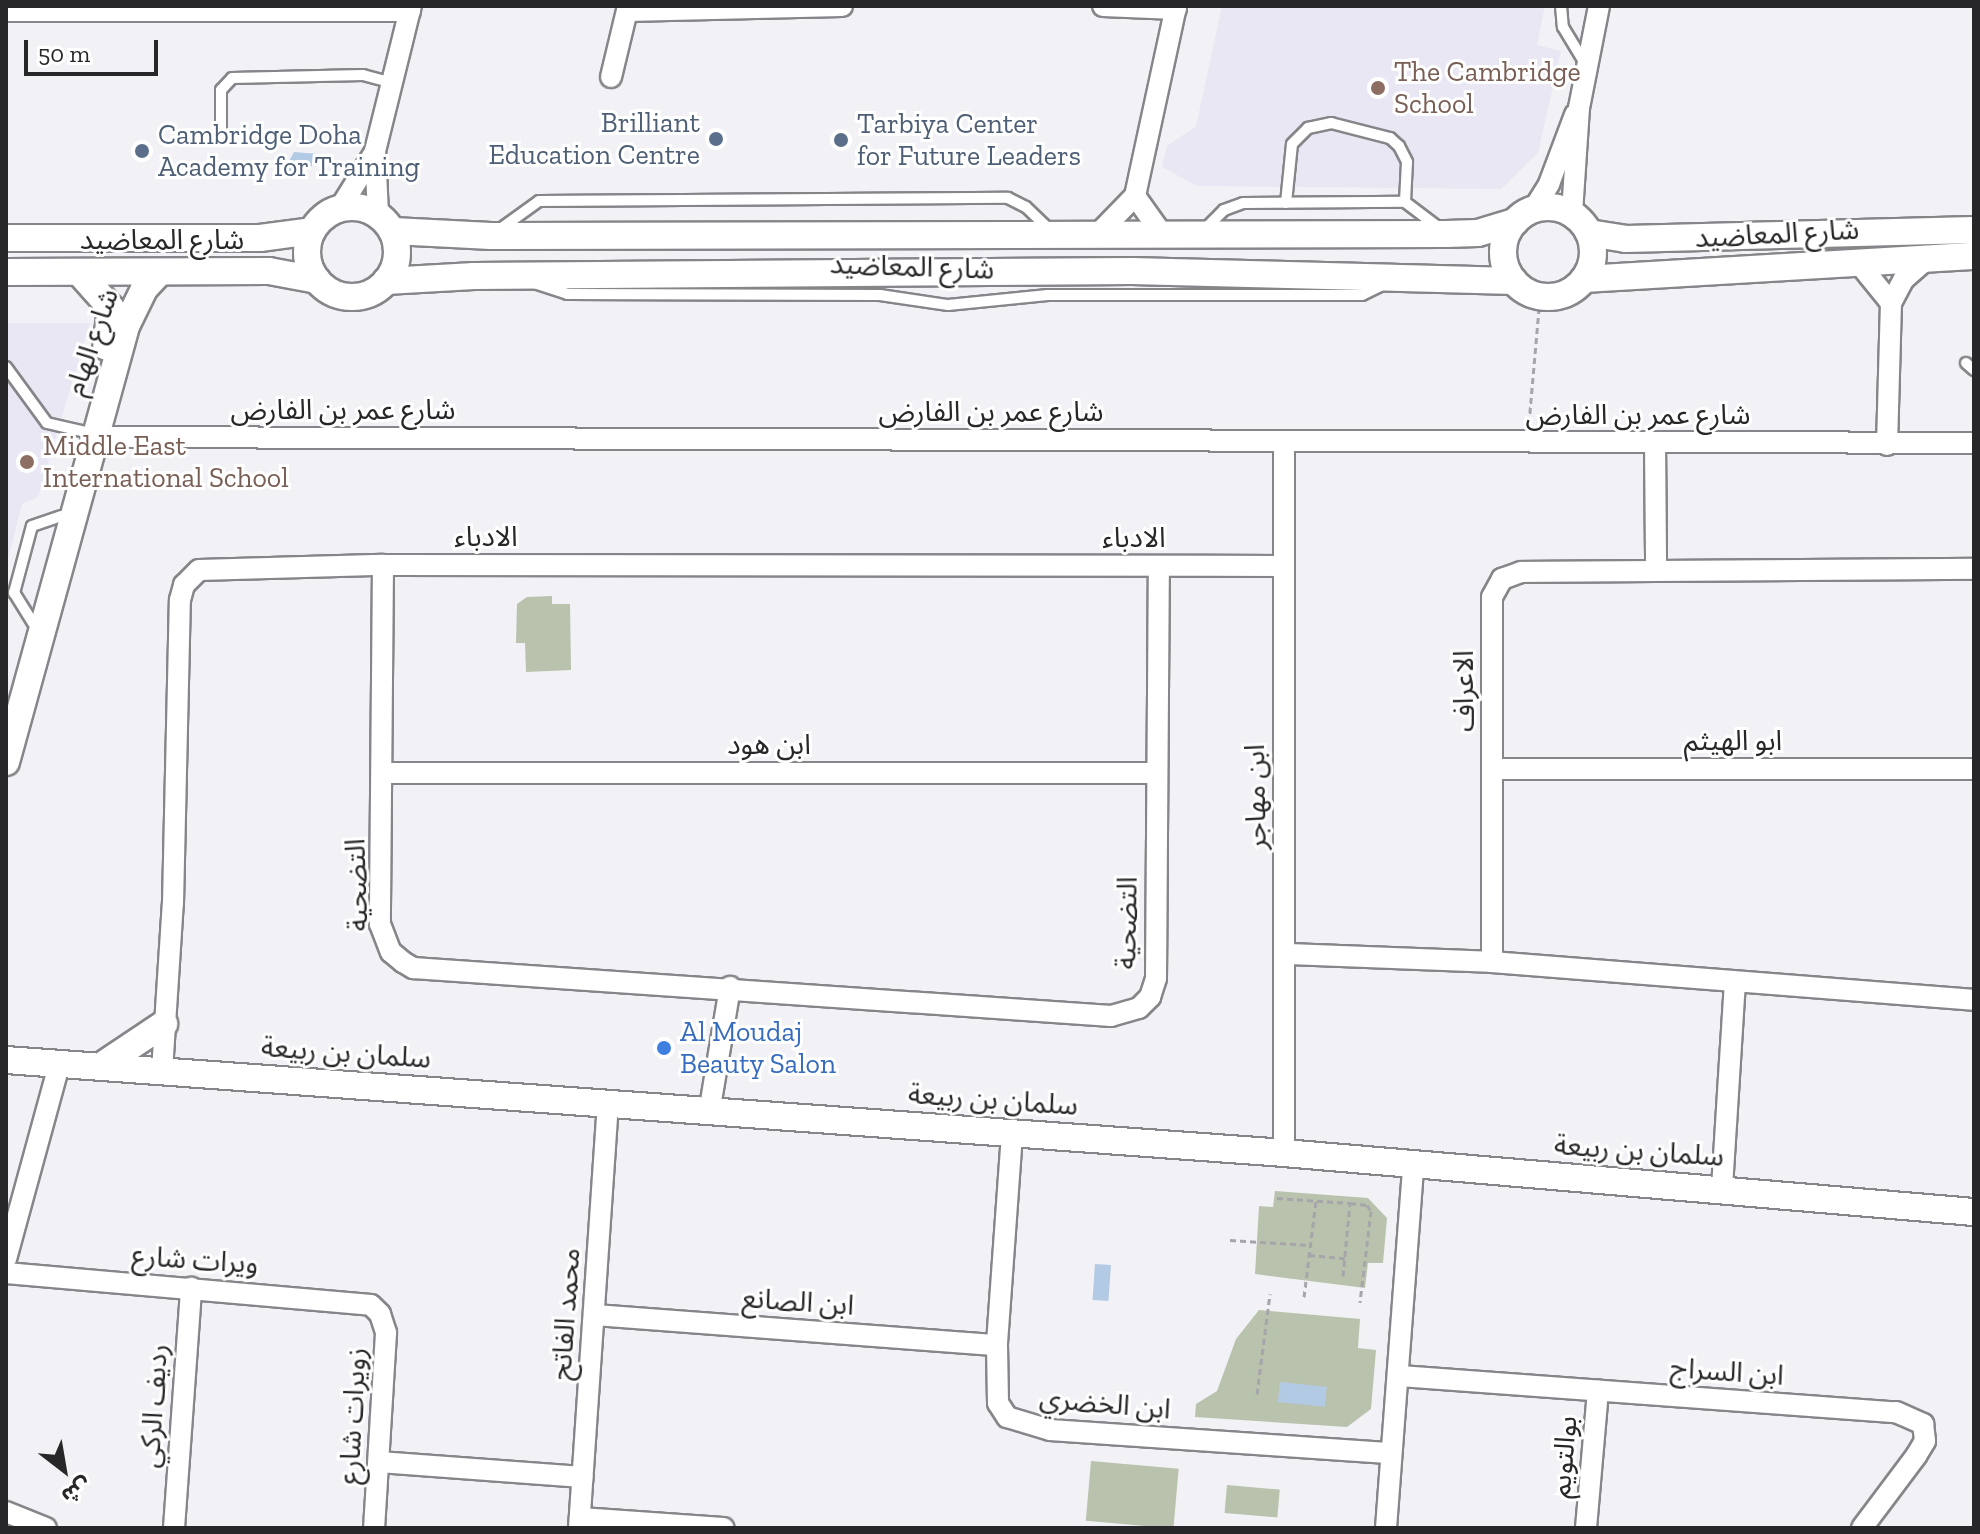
<!DOCTYPE html>
<meta charset="utf-8">
<style>
body{margin:0}
#map{position:relative;width:1980px;height:1534px;overflow:hidden;background:#f2f2f6;font-family:"Zilla Slab","Noto Sans Arabic",serif}
div>[style]{position:absolute}
.built>*{inset:0;background:#e8e7f3}
.green>*{inset:0;background:#b9c2ad;transform-origin:0 0}
.water>*{inset:0;background:#b3cae5;transform-origin:0 0}
.path>*{height:3px;margin-top:-1.5px;transform-origin:0;background:repeating-linear-gradient(90deg,#a6a6aa 0 6px,transparent 0 10px)}
.roads{filter:drop-shadow(2px 0 #86868a) drop-shadow(-2px 0 #86868a) drop-shadow(0 2px #86868a) drop-shadow(0 -2px #86868a)}
.service>*{height:10px;margin:-5px;padding:0 5px;transform-origin:5px;border-radius:5px;background:#fff}
.minor>*{height:20px;margin:-10px;padding:0 10px;transform-origin:10px;border-radius:10px;background:#fff}
.tertiary>*{height:26px;margin:-13px;padding:0 13px;transform-origin:13px;border-radius:13px;background:#fff}
.tertiary>.ring{margin:-13px;padding:0;box-sizing:content-box;background:none;border:26px solid #fff;border-radius:50%}
.dots>*{width:22px;height:22px;translate:-50% -50%;box-sizing:border-box;border:4px solid #fff;border-radius:50%}
span{translate:-50% -50%;white-space:nowrap;text-align:center;line-height:1.15;-webkit-text-stroke:6px #fff;paint-order:stroke}
.education-label{font-size:28px;color:#785e54}
.left{translate:0 -50%;text-align:left}
.service-label{font-size:28px;color:#4e5e75}
.right{translate:-100% -50%;text-align:right}
.street-label{font-size:28px;color:#272729}
.shop-label{font-size:28px;color:#366cbe}
.frame{position:absolute;inset:0;border:8px solid #272729;pointer-events:none}
.north{position:absolute;left:24px;top:1430px;width:80px;height:80px;-webkit-text-stroke:6px #fff;paint-order:stroke;rotate:149deg;font-size:22px;font-weight:700;line-height:32px;text-align:center;color:#272729}
.north::after{content:'';display:block;margin:auto;width:28px;height:36px;background:#272729;clip-path:polygon(50% 0,100% 100%,50% 72%,0 100%)}
.scale{position:absolute;left:24px;top:40px;width:134px;height:36px;box-sizing:border-box;border:4px solid #272729;border-top:0;padding-left:10px;font-size:24px;line-height:28px;white-space:nowrap;color:#272729;-webkit-text-stroke:6px #fff;paint-order:stroke}
</style>
<div id="map">
<div class="built">
<i style="clip-path:polygon(1222px 6px,1545px 6px,1537px 45px,1561px 51px,1538px 153px,1501px 189px,1197px 186px,1162px 167px,1167px 146px,1196px 126px)"></i>
<i style="clip-path:polygon(6px 323px,90px 323px,38px 497px,22px 504px,6px 567px)"></i>
</div>
<div class="green">
<i style="clip-path:polygon(552px 596px,552px 604px,570px 604px,571px 670px,526px 672px,525px 643px,516px 643px,517px 604px,527px 597px)"></i>
<i style="clip-path:polygon(1275px 1191px,1368px 1198px,1387px 1218px,1383px 1263px,1368px 1263px,1365px 1288px,1255px 1274px,1259px 1206px,1273px 1207px)"></i>
<i style="clip-path:polygon(1259px 1310px,1360px 1319px,1358px 1348px,1376px 1350px,1371px 1409px,1347px 1427px,1195px 1417px,1196px 1404px,1217px 1391px,1236px 1339px)"></i>
<i style="left:1091px;top:1461px;width:88px;height:60px;rotate:5deg"></i>
<i style="left:1227px;top:1485px;width:53px;height:28px;rotate:5deg"></i>
</div>
<div class="water">
<i style="clip-path:polygon(294px 152px,319px 154px,323px 160px,290px 178px,285px 169px)"></i>
<i style="left:1095px;top:1264px;width:16px;height:36px;rotate:4deg"></i>
<i style="left:1280px;top:1382px;width:47px;height:20px;rotate:6deg"></i>
</div>
<div class="path">
<i style="left:1529px;top:423px;width:127px;rotate:-85deg"></i>
<i style="left:1277px;top:1198px;width:73px;rotate:3.9deg"></i>
<i style="left:1230px;top:1240px;width:80px;rotate:3.6deg"></i>
<i style="left:1309px;top:1255px;width:36px;rotate:5deg"></i>
<i style="left:1343px;top:1276px;width:73px;rotate:-84.5deg"></i>
<i style="left:1350px;top:1203px;width:17px;rotate:7deg"></i>
<i style="left:1367px;top:1205px;width:7px;rotate:56deg"></i>
<i style="left:1371px;top:1211px;width:92px;rotate:96.9deg"></i>
<i style="left:1304px;top:1297px;width:97px;rotate:-82.9deg"></i>
<i style="left:1257px;top:1394px;width:101px;rotate:-82.6deg"></i>
</div>
<div class="roads">
<div class="service">
<i style="left:1561px;top:6px;width:21px;rotate:85deg"></i>
<i style="left:1563px;top:27px;width:44px;rotate:58.8deg"></i>
<i style="left:221px;top:135px;width:45px;rotate:-90deg"></i>
<i style="left:221px;top:90px;width:16px;rotate:-47deg"></i>
<i style="left:232px;top:78px;width:131px;rotate:-1.3deg"></i>
<i style="left:363px;top:75px;width:30px;rotate:15deg"></i>
<i style="left:1286px;top:203px;width:59px;rotate:-84.2deg"></i>
<i style="left:1292px;top:144px;width:23px;rotate:-45deg"></i>
<i style="left:1308px;top:128px;width:24px;rotate:-12deg"></i>
<i style="left:1331px;top:123px;width:61px;rotate:14.3deg"></i>
<i style="left:1390px;top:138px;width:12px;rotate:42deg"></i>
<i style="left:1399px;top:146px;width:18px;rotate:63deg"></i>
<i style="left:1407px;top:162px;width:40px;rotate:92.9deg"></i>
<i style="left:1205px;top:229px;width:27px;rotate:-45deg"></i>
<i style="left:1224px;top:210px;width:20px;rotate:-20deg"></i>
<i style="left:1243px;top:203px;width:162px;rotate:-0.4deg"></i>
<i style="left:1405px;top:202px;width:46px;rotate:37.1deg"></i>
<i style="left:496px;top:232px;width:53px;rotate:-35.8deg"></i>
<i style="left:539px;top:201px;width:469px;rotate:-0.4deg"></i>
<i style="left:1008px;top:198px;width:20px;rotate:27deg"></i>
<i style="left:1026px;top:207px;width:33px;rotate:44deg"></i>
<i style="left:531px;top:282px;width:38px;rotate:18deg"></i>
<i style="left:567px;top:294px;width:313px;rotate:0.2deg"></i>
<i style="left:880px;top:295px;width:69px;rotate:8.4deg"></i>
<i style="left:948px;top:305px;width:100px;rotate:-5.7deg"></i>
<i style="left:1048px;top:295px;width:314px"></i>
<i style="left:1362px;top:295px;width:25px;rotate:-26deg"></i>
<i style="left:1966px;top:363px;width:11px;rotate:41deg"></i>
<i style="left:6px;top:367px;width:69px;rotate:53.8deg"></i>
<i style="left:47px;top:423px;width:37px;rotate:13deg"></i>
<i style="left:33px;top:623px;width:36px;rotate:-122deg"></i>
<i style="left:14px;top:593px;width:69px;rotate:-75deg"></i>
<i style="left:32px;top:526px;width:31px;rotate:-19deg"></i>
</div>
<div class="minor">
<i style="left:1103px;top:6px;width:73px;rotate:2.4deg"></i>
<i style="left:6px;top:11px;width:404px"></i>
<i style="left:627px;top:11px;width:215px;rotate:-1.3deg"></i>
<i style="left:611px;top:77px;width:73px;rotate:-76.5deg"></i>
<i style="left:1135px;top:196px;width:47px;rotate:54.6deg"></i>
<i style="left:340px;top:208px;width:62px;rotate:-58.1deg"></i>
<i style="left:1533px;top:210px;width:31px;rotate:-58deg"></i>
<i style="left:1549px;top:184px;width:74px;rotate:-69.4deg"></i>
<i style="left:1572px;top:213px;width:105px;rotate:-86.2deg"></i>
<i style="left:1579px;top:108px;width:104px;rotate:-78.9deg"></i>
<i style="left:378px;top:214px;width:63px;rotate:-92.7deg"></i>
<i style="left:375px;top:151px;width:149px;rotate:-76.1deg"></i>
<i style="left:1097px;top:235px;width:54px;rotate:-45.7deg"></i>
<i style="left:1135px;top:196px;width:194px;rotate:-77.8deg"></i>
<i style="left:1857px;top:261px;width:54px;rotate:51deg"></i>
<i style="left:94px;top:437px;width:1880px;rotate:0.18deg"></i>
<i style="left:1655px;top:442px;width:127px;rotate:89.5deg"></i>
<i style="left:1887px;top:445px;width:142px;rotate:-88.4deg"></i>
<i style="left:1891px;top:303px;width:27px;rotate:-62deg"></i>
<i style="left:1904px;top:279px;width:30px;rotate:-41deg"></i>
<i style="left:383px;top:565px;width:359px;rotate:90.5deg"></i>
<i style="left:380px;top:924px;width:30px;rotate:69deg"></i>
<i style="left:391px;top:952px;width:16px;rotate:40deg"></i>
<i style="left:403px;top:962px;width:12px;rotate:31deg"></i>
<i style="left:413px;top:968px;width:700px;rotate:3.93deg"></i>
<i style="left:1111px;top:1016px;width:29px;rotate:-16deg"></i>
<i style="left:1139px;top:1008px;width:16px;rotate:-45deg"></i>
<i style="left:1150px;top:997px;width:20px;rotate:-72deg"></i>
<i style="left:1156px;top:978px;width:412px;rotate:-89.6deg"></i>
<i style="left:1492px;top:769px;width:482px"></i>
<i style="left:383px;top:773px;width:772px"></i>
<i style="left:1286px;top:954px;width:206px;rotate:2.2deg"></i>
<i style="left:1492px;top:962px;width:483px;rotate:4.5deg"></i>
<i style="left:1492px;top:962px;width:365px;rotate:-90deg"></i>
<i style="left:1492px;top:597px;width:21px;rotate:-61deg"></i>
<i style="left:1502px;top:579px;width:20px;rotate:-20deg"></i>
<i style="left:1521px;top:572px;width:453px;rotate:-0.4deg"></i>
<i style="left:162px;top:1071px;width:168px;rotate:-86.3deg"></i>
<i style="left:173px;top:903px;width:303px;rotate:-88.7deg"></i>
<i style="left:180px;top:600px;width:16px;rotate:-75deg"></i>
<i style="left:184px;top:585px;width:21px;rotate:-45deg"></i>
<i style="left:199px;top:570px;width:184px;rotate:-1.6deg"></i>
<i style="left:383px;top:565px;width:899px;rotate:0.06deg"></i>
<i style="left:709px;top:1113px;width:128px;rotate:-80.5deg"></i>
<i style="left:1012px;top:1134px;width:212px;rotate:94.1deg"></i>
<i style="left:997px;top:1345px;width:58px;rotate:89deg"></i>
<i style="left:998px;top:1403px;width:17px;rotate:57deg"></i>
<i style="left:1007px;top:1417px;width:45px;rotate:16.8deg"></i>
<i style="left:1050px;top:1430px;width:342px;rotate:3.9deg"></i>
<i style="left:1284px;top:1153px;width:712px;rotate:-90deg"></i>
<i style="left:1722px;top:1188px;width:206px;rotate:-86.4deg"></i>
<i style="left:6px;top:1259px;width:201px;rotate:-74.7deg"></i>
<i style="left:6px;top:1273px;width:366px;rotate:5deg"></i>
<i style="left:371px;top:1305px;width:13px;rotate:45deg"></i>
<i style="left:380px;top:1314px;width:20px;rotate:72deg"></i>
<i style="left:386px;top:1333px;width:195px;rotate:93.5deg"></i>
<i style="left:595px;top:1315px;width:403px;rotate:4.3deg"></i>
<i style="left:1400px;top:1376px;width:497px;rotate:4.2deg"></i>
<i style="left:1896px;top:1412px;width:30px;rotate:24deg"></i>
<i style="left:1923px;top:1424px;width:17px;rotate:83deg"></i>
<i style="left:1925px;top:1441px;width:17px;rotate:121deg"></i>
<i style="left:1916px;top:1456px;width:90px;rotate:126.9deg"></i>
<i style="left:379px;top:1462px;width:204px;rotate:4.2deg"></i>
<i style="left:6px;top:1512px;width:43px;rotate:21.8deg"></i>
<i style="left:580px;top:1518px;width:144px;rotate:4deg"></i>
<i style="left:174px;top:1528px;width:241px;rotate:-85.9deg"></i>
<i style="left:579px;top:1528px;width:424px;rotate:-86.1deg"></i>
<i style="left:1386px;top:1528px;width:363px;rotate:-85.7deg"></i>
<i style="left:1586px;top:1528px;width:138px;rotate:-85deg"></i>
</div>
<div class="tertiary">
<i class="ring" style="left:307px;top:207px;width:64px;height:64px"></i>
<i class="ring" style="left:1503px;top:207px;width:64px;height:64px"></i>
<i style="left:393px;top:231px;width:98px;rotate:2.9deg"></i>
<i style="left:491px;top:236px;width:955px;rotate:-0.12deg"></i>
<i style="left:1446px;top:234px;width:32px;rotate:-2deg"></i>
<i style="left:1478px;top:233px;width:39px;rotate:-17deg"></i>
<i style="left:1589px;top:233px;width:37px;rotate:9deg"></i>
<i style="left:1626px;top:239px;width:348px;rotate:-1.5deg"></i>
<i style="left:6px;top:238px;width:254px"></i>
<i style="left:260px;top:238px;width:52px;rotate:-7.7deg"></i>
<i style="left:6px;top:272px;width:263px;rotate:-0.2deg"></i>
<i style="left:269px;top:271px;width:49px;rotate:10.6deg"></i>
<i style="left:79px;top:272px;width:48px;rotate:48.4deg"></i>
<i style="left:111px;top:308px;width:39px;rotate:97deg"></i>
<i style="left:1584px;top:279px;width:391px;rotate:-3.4deg"></i>
<i style="left:386px;top:281px;width:88px;rotate:-3.3deg"></i>
<i style="left:474px;top:276px;width:658px;rotate:-0.44deg"></i>
<i style="left:1132px;top:271px;width:382px;rotate:1.5deg"></i>
<i style="left:6px;top:762px;width:454px;rotate:-74.6deg"></i>
<i style="left:127px;top:324px;width:39px;rotate:-64deg"></i>
<i style="left:144px;top:289px;width:23px;rotate:-47deg"></i>
<i style="left:6px;top:1060px;width:1281px;rotate:4.16deg"></i>
<i style="left:1284px;top:1153px;width:693px;rotate:4.89deg"></i>
<i style="left:101px;top:1066px;width:76px;rotate:-33.7deg"></i>
</div>
</div>
<div class="dots">
<i style="left:1378px;top:88px;background:#8d6e63"></i>
<i style="left:716px;top:139px;background:#5c6f8a"></i>
<i style="left:841px;top:140px;background:#5c6f8a"></i>
<i style="left:142px;top:151px;background:#5c6f8a"></i>
<i style="left:27px;top:462px;background:#8d6e63"></i>
<i style="left:664px;top:1048px;background:#3f7fe0"></i>
</div>
<div class="education-label">
<span class="left" style="left:1394px;top:88px">The Cambridge<br>School</span>
<span class="left" style="left:43px;top:462px">Middle East<br>International School</span>
</div>
<div class="service-label">
<span class="right" style="left:700px;top:139px">Brilliant<br>Education Centre</span>
<span class="left" style="left:857px;top:140px">Tarbiya Center<br>for Future Leaders</span>
<span class="left" style="left:158px;top:151px">Cambridge Doha<br>Academy for Training</span>
</div>
<div class="street-label">
<span style="left:1777px;top:234px;rotate:-3deg">شارع المعاضيد</span>
<span style="left:162px;top:240px">شارع المعاضيد</span>
<span style="left:912px;top:267px;rotate:2deg">شارع المعاضيد</span>
<span style="left:92px;top:342px;rotate:-71deg">شارع الهام</span>
<span style="left:343px;top:410px">شارع عمر بن الفارض</span>
<span style="left:991px;top:412px">شارع عمر بن الفارض</span>
<span style="left:1638px;top:415px">شارع عمر بن الفارض</span>
<span style="left:486px;top:537px">الادباء</span>
<span style="left:1134px;top:538px">الادباء</span>
<span style="left:1464px;top:691px;rotate:-90deg">الاعراف</span>
<span style="left:1733px;top:741px">ابو الهيثم</span>
<span style="left:769px;top:745px">ابن هود</span>
<span style="left:1256px;top:797px;rotate:-91deg">ابن مهاجر</span>
<span style="left:357px;top:885px;rotate:-92deg">التضحية</span>
<span style="left:1127px;top:923px;rotate:-89deg">التضحية</span>
<span style="left:346px;top:1053px;rotate:4deg">سلمان بن ربيعة</span>
<span style="left:993px;top:1100px;rotate:4deg">سلمان بن ربيعة</span>
<span style="left:1639px;top:1151px;rotate:4deg">سلمان بن ربيعة</span>
<span style="left:195px;top:1260px;rotate:4deg">ويرات شارع</span>
<span style="left:798px;top:1302px;rotate:4deg">ابن الصانع</span>
<span style="left:566px;top:1314px;rotate:-86deg">محمد الفاتح</span>
<span style="left:1727px;top:1372px;rotate:4deg">ابن السراج</span>
<span style="left:1105px;top:1404px;rotate:5deg">ابن الخضري</span>
<span style="left:154px;top:1406px;rotate:-86deg">رديف الركي</span>
<span style="left:353px;top:1416px;rotate:-87deg">زويرات شارع</span>
<span style="left:1564px;top:1457px;rotate:-85deg">بوالتويم</span>
</div>
<div class="shop-label">
<span class="left" style="left:680px;top:1048px">Al Moudaj<br>Beauty Salon</span>
</div>
<div class="frame"></div>
<div class="north">ش</div>
<div class="scale">50 m</div>
</div>
